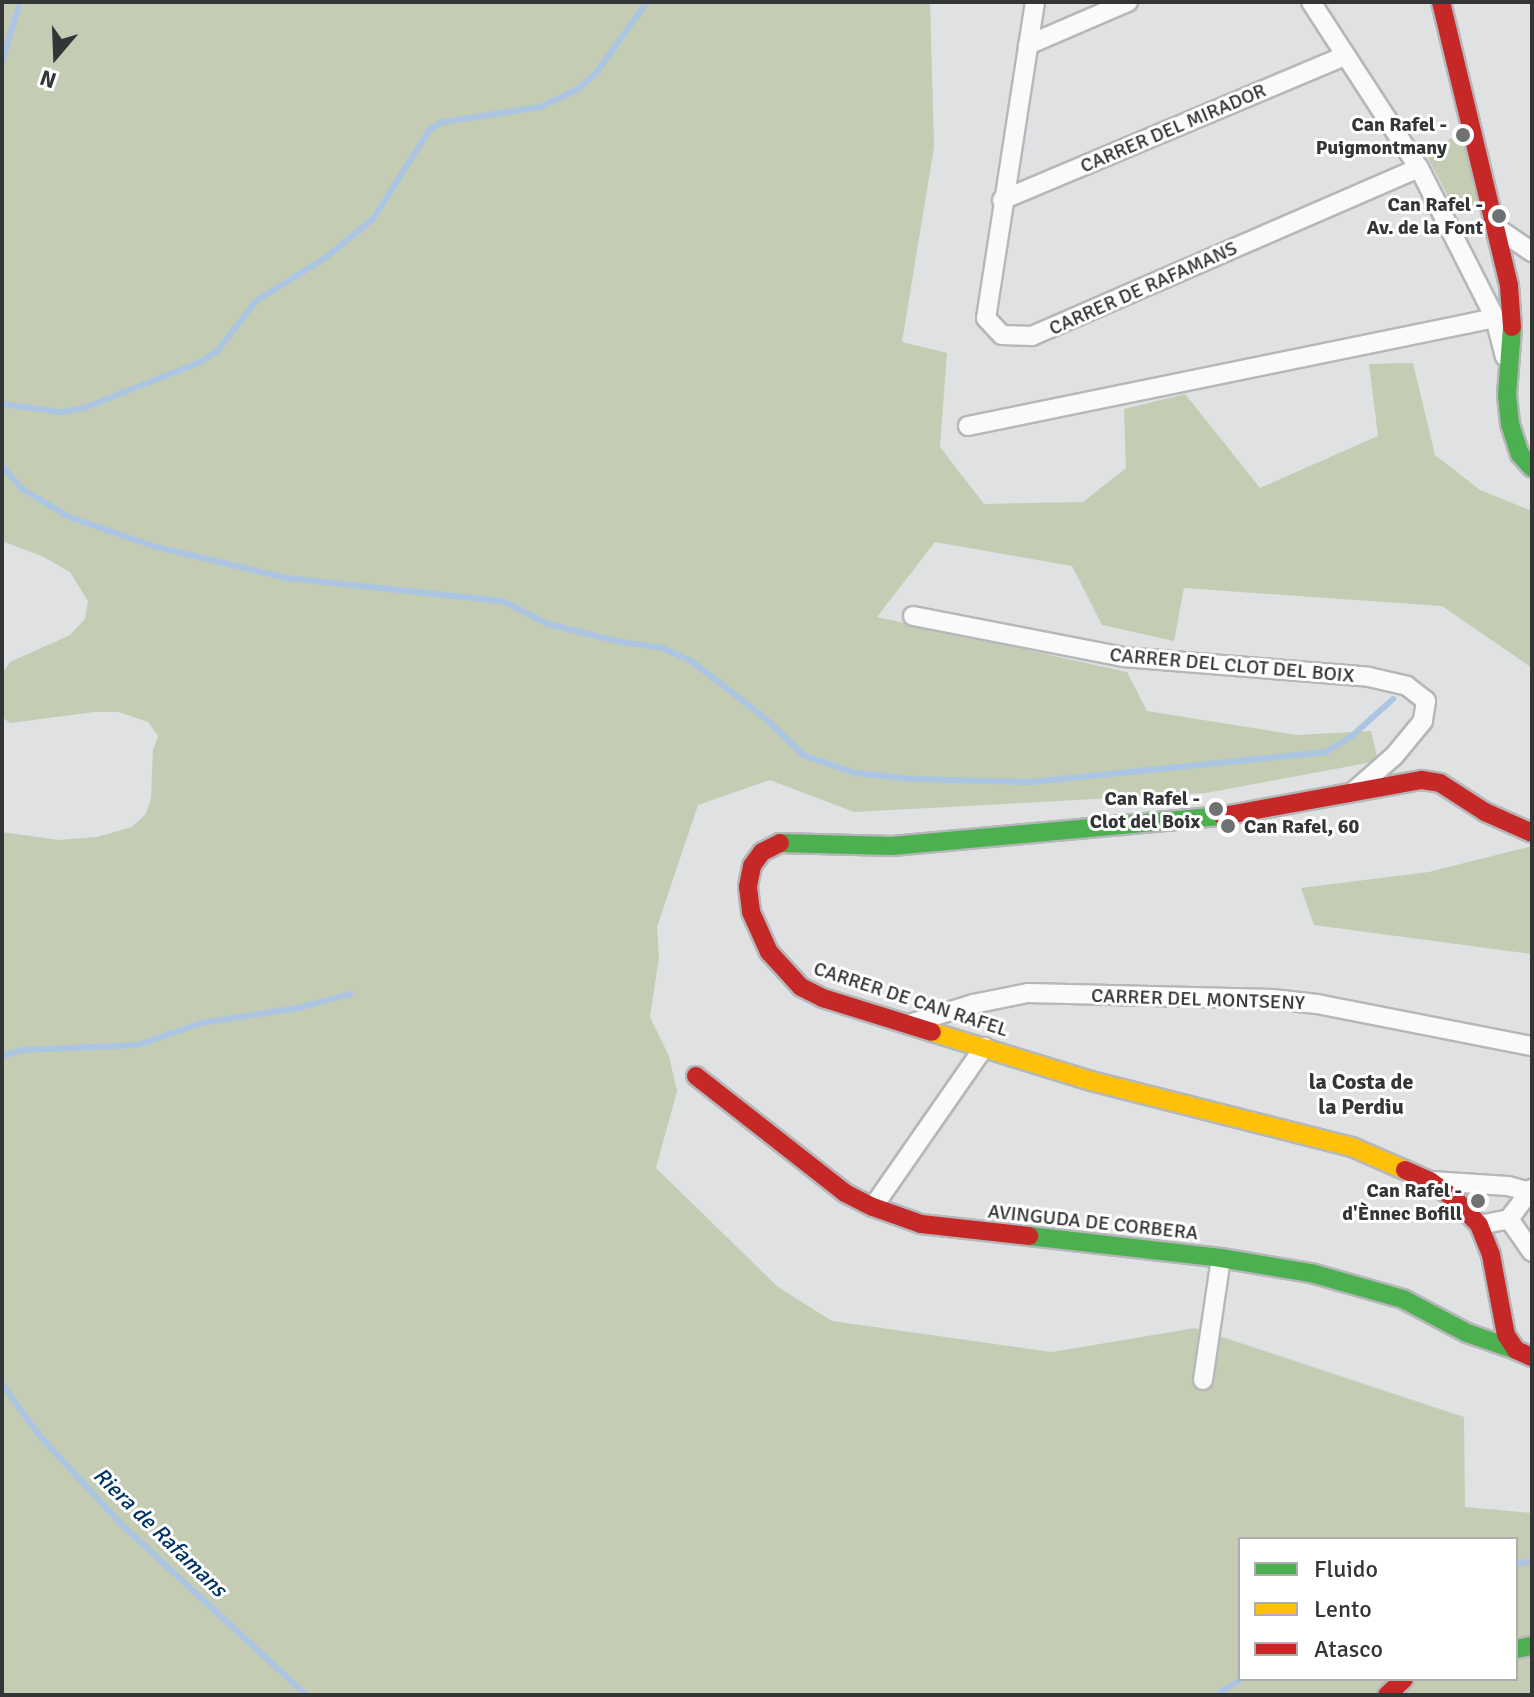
<!DOCTYPE html>
<meta charset="utf-8">
<style>
body{margin:0}
#map{position:relative;width:1534px;height:1697px;overflow:hidden;background:#dfe1e3;font-family:Signika,sans-serif}
div>[style]{position:absolute}
.green>*{inset:0;background:#c4cdb3}
.stream>*{height:6px;margin:-3px;padding:0 3px;transform-origin:3px;border-radius:3px;background:#abc5e3}
.roads{filter:drop-shadow(2px 0 #b6b7b9) drop-shadow(-2px 0 #b6b7b9) drop-shadow(0 2px #b6b7b9) drop-shadow(0 -2px #b6b7b9)}
.street>*{height:18px;margin:-9px;padding:0 9px;transform-origin:9px;border-radius:9px;background:#fafafb}
.fast>*{height:18px;margin:-9px;padding:0 9px;transform-origin:9px;border-radius:9px;background:#4caf50}
.slow>*{height:18px;margin:-9px;padding:0 9px;transform-origin:9px;border-radius:9px;background:#ffc107}
.jam>*{height:18px;margin:-9px;padding:0 9px;transform-origin:9px;border-radius:9px;background:#c62828}
.dots>*{width:22px;height:22px;translate:-50% -50%;box-sizing:border-box;border:4px solid #fff;border-radius:50%}
span{translate:-50% -50%;white-space:nowrap;text-align:center;line-height:1.15;-webkit-text-stroke:6px #fff;paint-order:stroke}
.poi-label{font-size:20px;color:#343536;font-weight:700}
.right{translate:-100% -50%;text-align:right}
.left{translate:0 -50%;text-align:left}
.street-label{font-size:20px;color:#343536}
.neighbourhood-label{font-size:22px;color:#343536;font-weight:700}
.water-label{font-size:22px;color:#003365;font-style:italic}
.frame{position:absolute;inset:0;border:4px solid #343536;pointer-events:none}
.legend{position:absolute;left:1238px;top:1537px;width:280px;height:144px;box-sizing:border-box;background:#fff;border:2px solid #aeaeaf;margin:0;padding:10px 14px;list-style:none;font-size:24px;color:#343536}
.legend li{display:flex;align-items:center;gap:16px;height:40px}
.legend b{width:40px;border:2px solid #aeaeaf}
.north{position:absolute;left:16px;top:16px;width:80px;height:80px;-webkit-text-stroke:6px #fff;paint-order:stroke;rotate:199deg;font-size:22px;font-weight:700;line-height:32px;text-align:center;color:#343536}
.north::after{content:'';display:block;margin:auto;width:28px;height:36px;background:#343536;clip-path:polygon(50% 0,100% 100%,50% 72%,0 100%)}
</style>
<div id="map">
<div class="green">
<i style="clip-path:polygon(evenodd,2px 2px,930px 2px,934px 147px,902px 342px,947px 353px,940px 447px,984px 504px,1083px 502px,1126px 468px,1124px 409px,1185px 394px,1260px 488px,1378px 436px,1369px 364px,1413px 363px,1435px 455px,1480px 490px,1532px 511px,1532px 668px,1442px 606px,1184px 588px,1174px 641px,1102px 625px,1072px 566px,935px 542px,877px 617px,1127px 672px,1147px 711px,1297px 735px,1371px 731px,1378px 761px,1206px 793px,854px 812px,770px 780px,698px 805px,657px 927px,659px 957px,650px 1017px,669px 1056px,677px 1091px,656px 1168px,778px 1287px,832px 1321px,1052px 1352px,1195px 1328px,1464px 1417px,1465px 1507px,1532px 1513px,1532px 1695px,2px 1695px,2px 832px,59px 840px,97px 837px,132px 827px,146px 814px,151px 798px,153px 750px,158px 736px,148px 722px,119px 712px,94px 712px,10px 723px,2px 717px,2px 674px,10px 662px,70px 635px,85px 619px,88px 601px,70px 572px,42px 556px,2px 541px,2px 2px,1240px 1539px,1516px 1539px,1516px 1679px,1240px 1679px,1240px 1539px)"></i>
<i style="clip-path:polygon(1463px 132px,1478px 203px,1469px 213px,1453px 207px,1425px 152px)"></i>
<i style="clip-path:polygon(1532px 846px,1532px 954px,1314px 925px,1301px 888px,1429px 872px)"></i>
</div>
<div class="stream">
<i style="left:2px;top:61px;width:62px;rotate:-73deg"></i>
<i style="left:2px;top:404px;width:59px;rotate:7.9deg"></i>
<i style="left:60px;top:412px;width:24px;rotate:-9deg"></i>
<i style="left:84px;top:408px;width:125px;rotate:-21.6deg"></i>
<i style="left:200px;top:362px;width:20px;rotate:-33deg"></i>
<i style="left:217px;top:351px;width:63px;rotate:-52deg"></i>
<i style="left:256px;top:301px;width:81px;rotate:-31.9deg"></i>
<i style="left:325px;top:258px;width:62px;rotate:-39.1deg"></i>
<i style="left:373px;top:219px;width:107px;rotate:-57.7deg"></i>
<i style="left:430px;top:129px;width:15px;rotate:-28deg"></i>
<i style="left:443px;top:122px;width:98px;rotate:-8.8deg"></i>
<i style="left:540px;top:107px;width:42px;rotate:-25.3deg"></i>
<i style="left:578px;top:89px;width:24px;rotate:-42deg"></i>
<i style="left:596px;top:73px;width:87px;rotate:-54.3deg"></i>
<i style="left:2px;top:466px;width:30px;rotate:49deg"></i>
<i style="left:22px;top:489px;width:55px;rotate:30.8deg"></i>
<i style="left:69px;top:517px;width:89px;rotate:19deg"></i>
<i style="left:153px;top:546px;width:137px;rotate:13.5deg"></i>
<i style="left:286px;top:578px;width:218px;rotate:6.1deg"></i>
<i style="left:503px;top:601px;width:51px;rotate:27.1deg"></i>
<i style="left:548px;top:624px;width:70px;rotate:14deg"></i>
<i style="left:616px;top:641px;width:48px;rotate:8.5deg"></i>
<i style="left:663px;top:648px;width:31px;rotate:25deg"></i>
<i style="left:691px;top:661px;width:43px;rotate:37.4deg"></i>
<i style="left:725px;top:687px;width:52px;rotate:38deg"></i>
<i style="left:766px;top:719px;width:52px;rotate:44.2deg"></i>
<i style="left:803px;top:755px;width:56px;rotate:18.8deg"></i>
<i style="left:856px;top:773px;width:58px;rotate:5.9deg"></i>
<i style="left:914px;top:779px;width:117px;rotate:1.5deg"></i>
<i style="left:1031px;top:782px;width:297px;rotate:-5.8deg"></i>
<i style="left:1326px;top:752px;width:32px;rotate:-32deg"></i>
<i style="left:1353px;top:735px;width:54px;rotate:-42deg"></i>
<i style="left:2px;top:1056px;width:22px;rotate:-16deg"></i>
<i style="left:23px;top:1050px;width:115px;rotate:-2.5deg"></i>
<i style="left:138px;top:1045px;width:67px;rotate:-19.2deg"></i>
<i style="left:201px;top:1023px;width:98px;rotate:-8.8deg"></i>
<i style="left:298px;top:1008px;width:54px;rotate:-15.1deg"></i>
<i style="left:2px;top:1384px;width:63px;rotate:54deg"></i>
<i style="left:39px;top:1435px;width:122px;rotate:47.3deg"></i>
<i style="left:122px;top:1525px;width:251px;rotate:42.7deg"></i>
<i style="left:1516px;top:1563px;width:16px;rotate:-4deg"></i>
<i style="left:1216px;top:1695px;width:31px;rotate:-32deg"></i>
</div>
<div class="roads">
<div class="street">
<i style="left:1035px;top:2px;width:320px;rotate:98.8deg"></i>
<i style="left:986px;top:318px;width:23px;rotate:47deg"></i>
<i style="left:1002px;top:335px;width:30px;rotate:2deg"></i>
<i style="left:1032px;top:336px;width:422px;rotate:-23.5deg"></i>
<i style="left:1311px;top:2px;width:198px;rotate:57deg"></i>
<i style="left:1419px;top:168px;width:168px;rotate:63.1deg"></i>
<i style="left:1495px;top:318px;width:40px;rotate:75.6deg"></i>
<i style="left:1028px;top:45px;width:109px;rotate:-23.3deg"></i>
<i style="left:1002px;top:200px;width:372px;rotate:-22.8deg"></i>
<i style="left:1494px;top:226px;width:46px;rotate:34.4deg"></i>
<i style="left:968px;top:426px;width:538px;rotate:-11.58deg"></i>
<i style="left:913px;top:616px;width:214px;rotate:11deg"></i>
<i style="left:1123px;top:657px;width:247px;rotate:4.6deg"></i>
<i style="left:1369px;top:677px;width:39px;rotate:13deg"></i>
<i style="left:1407px;top:686px;width:24px;rotate:38deg"></i>
<i style="left:1426px;top:701px;width:20px;rotate:99deg"></i>
<i style="left:1423px;top:721px;width:45px;rotate:129.6deg"></i>
<i style="left:1394px;top:756px;width:55px;rotate:138.7deg"></i>
<i style="left:912px;top:1023px;width:64px;rotate:-17.3deg"></i>
<i style="left:973px;top:1004px;width:56px;rotate:-11.3deg"></i>
<i style="left:1028px;top:993px;width:245px;rotate:1.4deg"></i>
<i style="left:1273px;top:999px;width:44px;rotate:6.5deg"></i>
<i style="left:1317px;top:1004px;width:219px;rotate:11.1deg"></i>
<i style="left:1431px;top:1181px;width:77px;rotate:3.7deg"></i>
<i style="left:1508px;top:1186px;width:20px;rotate:15deg"></i>
<i style="left:873px;top:1207px;width:195px;rotate:-55.2deg"></i>
<i style="left:1509px;top:1219px;width:40px;rotate:55.1deg"></i>
<i style="left:1479px;top:1225px;width:31px;rotate:-11deg"></i>
<i style="left:1509px;top:1219px;width:38px;rotate:-53deg"></i>
<i style="left:1203px;top:1380px;width:123px;rotate:-81.6deg"></i>
</div>
<div class="fast">
<i style="left:1512px;top:327px;width:68px;rotate:94.2deg"></i>
<i style="left:1507px;top:395px;width:29px;rotate:84deg"></i>
<i style="left:1510px;top:424px;width:32px;rotate:72deg"></i>
<i style="left:1520px;top:454px;width:18px;rotate:49deg"></i>
<i style="left:780px;top:843px;width:112px;rotate:1.5deg"></i>
<i style="left:892px;top:846px;width:332px;rotate:-5.2deg"></i>
<i style="left:1029px;top:1236px;width:193px;rotate:6.5deg"></i>
<i style="left:1221px;top:1258px;width:91px;rotate:9.5deg"></i>
<i style="left:1311px;top:1273px;width:96px;rotate:15.8deg"></i>
<i style="left:1403px;top:1299px;width:72px;rotate:28deg"></i>
<i style="left:1467px;top:1333px;width:52px;rotate:19.1deg"></i>
<i style="left:1516px;top:1649px;width:16px;rotate:-11deg"></i>
</div>
<div class="slow">
<i style="left:932px;top:1032px;width:166px;rotate:17.1deg"></i>
<i style="left:1091px;top:1081px;width:269px;rotate:14.2deg"></i>
<i style="left:1352px;top:1147px;width:58px;rotate:23.5deg"></i>
</div>
<div class="jam">
<i style="left:1441px;top:2px;width:292px;rotate:76.5deg"></i>
<i style="left:1509px;top:286px;width:41px;rotate:85.8deg"></i>
<i style="left:1223px;top:816px;width:202px;rotate:-10.3deg"></i>
<i style="left:1422px;top:780px;width:18px;rotate:9deg"></i>
<i style="left:1440px;top:783px;width:54px;rotate:32.8deg"></i>
<i style="left:1485px;top:812px;width:51px;rotate:24.1deg"></i>
<i style="left:780px;top:843px;width:20px;rotate:153deg"></i>
<i style="left:762px;top:852px;width:17px;rotate:126deg"></i>
<i style="left:752px;top:866px;width:21px;rotate:101deg"></i>
<i style="left:748px;top:887px;width:25px;rotate:83deg"></i>
<i style="left:751px;top:912px;width:44px;rotate:65.8deg"></i>
<i style="left:769px;top:952px;width:47px;rotate:47.6deg"></i>
<i style="left:801px;top:987px;width:25px;rotate:27deg"></i>
<i style="left:823px;top:998px;width:114px;rotate:17.3deg"></i>
<i style="left:696px;top:1076px;width:189px;rotate:38.1deg"></i>
<i style="left:845px;top:1193px;width:31px;rotate:27deg"></i>
<i style="left:873px;top:1207px;width:51px;rotate:19.5deg"></i>
<i style="left:921px;top:1224px;width:109px;rotate:6.3deg"></i>
<i style="left:1405px;top:1170px;width:27px;rotate:24deg"></i>
<i style="left:1430px;top:1181px;width:31px;rotate:36deg"></i>
<i style="left:1455px;top:1199px;width:35px;rotate:47deg"></i>
<i style="left:1479px;top:1225px;width:32px;rotate:68deg"></i>
<i style="left:1491px;top:1255px;width:81px;rotate:79.4deg"></i>
<i style="left:1506px;top:1335px;width:18px;rotate:56deg"></i>
<i style="left:1516px;top:1350px;width:17px;rotate:24deg"></i>
<i style="left:1387px;top:1695px;width:23px;rotate:-43deg"></i>
</div>
</div>
<div class="dots">
<i style="left:1463px;top:135px;background:#707173"></i>
<i style="left:1499px;top:216px;background:#707173"></i>
<i style="left:1216px;top:809px;background:#707173"></i>
<i style="left:1228px;top:826px;background:#707173"></i>
<i style="left:1478px;top:1201px;background:#707173"></i>
</div>
<div class="poi-label">
<span class="right" style="left:1447px;top:136px">Can Rafel -<br>Puigmontmany</span>
<span class="right" style="left:1483px;top:216px">Can Rafel -<br>Av. de la Font</span>
<span class="right" style="left:1200px;top:810px">Can Rafel -<br>Clot del Boix</span>
<span class="left" style="left:1244px;top:826px">Can Rafel, 60</span>
<span class="right" style="left:1462px;top:1202px">Can Rafel -<br>d'Ènnec Bofill</span>
</div>
<div class="street-label">
<span style="left:1173px;top:128px;rotate:-23deg">CARRER DEL MIRADOR</span>
<span style="left:1143px;top:288px;rotate:-24deg">CARRER DE RAFAMANS</span>
<span style="left:1232px;top:665px;rotate:5deg">CARRER DEL CLOT DEL BOIX</span>
<span style="left:911px;top:999px;rotate:18deg">CARRER DE CAN RAFEL</span>
<span style="left:1198px;top:999px;rotate:2deg">CARRER DEL MONTSENY</span>
<span style="left:1093px;top:1222px;rotate:6deg">AVINGUDA DE CORBERA</span>
</div>
<div class="neighbourhood-label">
<span style="left:1361px;top:1094px">la Costa de<br>la Perdiu</span>
</div>
<div class="water-label">
<span style="left:160px;top:1532px;rotate:44deg">Riera de Rafamans</span>
</div>
<div class="frame"></div>
<ul class="legend">
<li><b style="height:10px;background:#4caf50"></b>Fluido</li>
<li><b style="height:10px;background:#ffc107"></b>Lento</li>
<li><b style="height:10px;background:#c62828"></b>Atasco</li>
</ul>
<div class="north">N</div>
</div>
